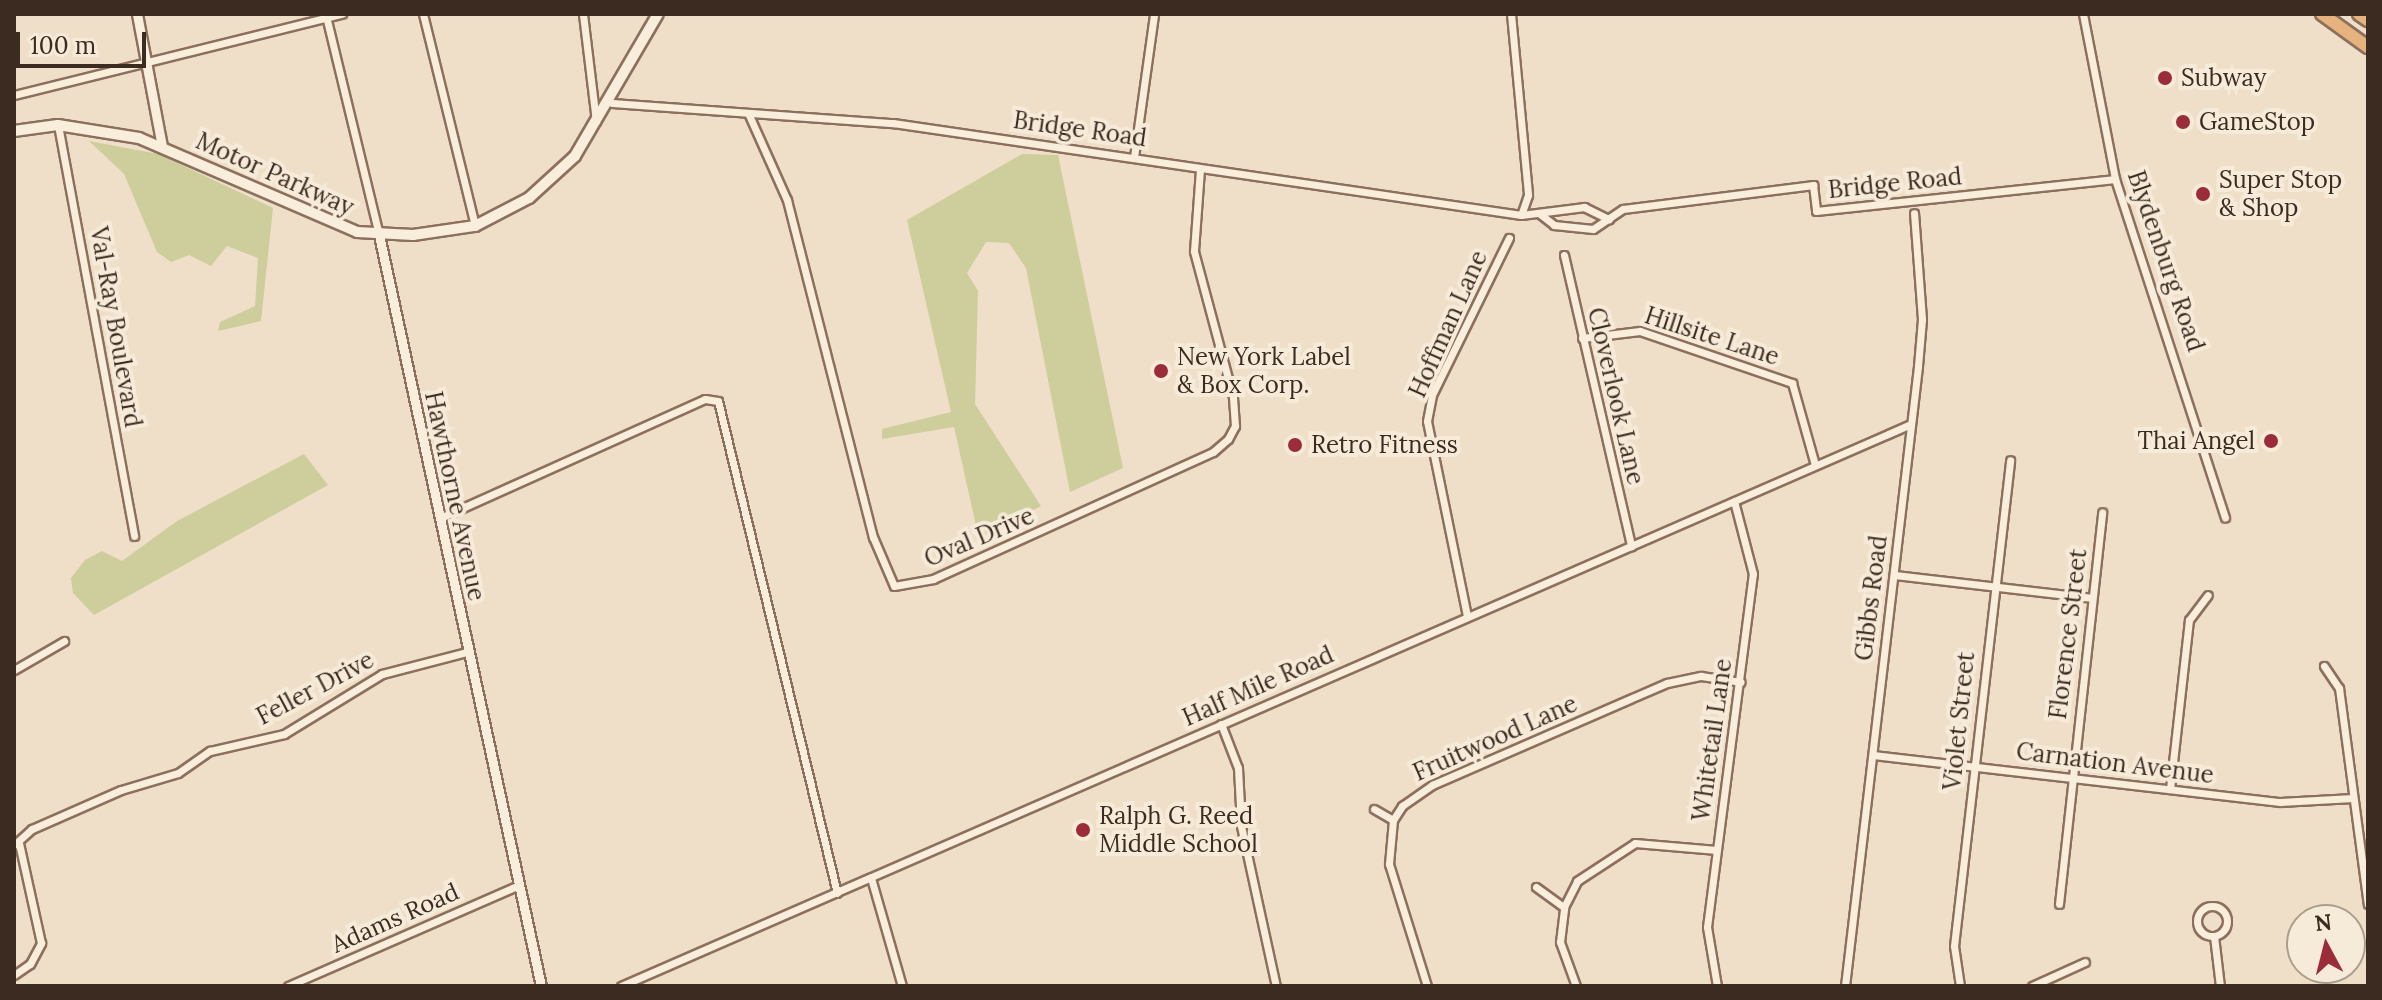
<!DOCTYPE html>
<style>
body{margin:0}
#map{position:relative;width:2382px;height:1000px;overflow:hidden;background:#efdfc9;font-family:Lora,serif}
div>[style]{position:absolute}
.green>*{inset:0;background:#cecd9c}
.roads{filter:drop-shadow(2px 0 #8c705d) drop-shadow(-2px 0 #8c705d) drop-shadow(0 2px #8c705d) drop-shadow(0 -2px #8c705d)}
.minor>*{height:7px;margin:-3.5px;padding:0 3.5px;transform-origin:3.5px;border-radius:3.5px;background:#f9eddc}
.minor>.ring{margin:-3.5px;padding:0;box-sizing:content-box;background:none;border:7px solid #f9eddc;border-radius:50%}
.tertiary>*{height:9px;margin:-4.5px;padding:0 4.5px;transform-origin:4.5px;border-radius:4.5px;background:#f9eddc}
.secondary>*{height:10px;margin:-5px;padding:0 5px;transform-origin:5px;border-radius:5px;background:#f9eddc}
.trunk>*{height:12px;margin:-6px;padding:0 6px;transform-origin:6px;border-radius:6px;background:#e6b27e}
.dots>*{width:22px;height:22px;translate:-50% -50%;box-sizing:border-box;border:4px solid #f6ead8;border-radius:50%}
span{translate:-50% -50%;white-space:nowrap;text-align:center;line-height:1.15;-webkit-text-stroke:8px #f6ead8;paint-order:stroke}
.poi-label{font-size:24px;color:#3c2b21}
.left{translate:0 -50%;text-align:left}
.right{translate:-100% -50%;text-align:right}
.street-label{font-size:24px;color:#3c2b21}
.frame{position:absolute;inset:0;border:16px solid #3c2b21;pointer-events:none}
.north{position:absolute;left:2286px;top:904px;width:80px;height:80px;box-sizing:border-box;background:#f6ead8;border:2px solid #ac9e8f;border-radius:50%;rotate:353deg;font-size:22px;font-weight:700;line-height:32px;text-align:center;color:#3c2b21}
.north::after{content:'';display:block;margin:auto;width:28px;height:36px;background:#9b2d3b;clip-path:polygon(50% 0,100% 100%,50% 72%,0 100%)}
.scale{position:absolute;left:16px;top:32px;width:130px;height:36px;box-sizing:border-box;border:4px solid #3c2b21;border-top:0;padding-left:10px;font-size:24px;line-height:28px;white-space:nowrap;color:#3c2b21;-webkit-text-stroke:6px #f6ead8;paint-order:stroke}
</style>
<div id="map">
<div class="green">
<i style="clip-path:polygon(89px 141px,158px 154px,273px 208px,261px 321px,218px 331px,220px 322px,255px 306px,258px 258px,227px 246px,211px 266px,189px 255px,171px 262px,157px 252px,124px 174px)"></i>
<i style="clip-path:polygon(1022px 154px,1058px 155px,1123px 468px,1070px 492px,1026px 268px,1009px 243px,986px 242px,967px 273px,978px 291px,975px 404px,1041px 506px,979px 539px,954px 427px,882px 439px,882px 429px,951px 412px,907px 220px)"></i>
<i style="clip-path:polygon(304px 454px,328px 485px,94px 615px,73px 593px,71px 578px,85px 560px,102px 551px,122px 561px,177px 521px)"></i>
</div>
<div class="roads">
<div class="minor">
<i style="left:423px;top:14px;width:218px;rotate:76.2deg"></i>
<i style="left:583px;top:14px;width:108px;rotate:83.1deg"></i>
<i style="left:1511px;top:14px;width:182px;rotate:84.6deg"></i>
<i style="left:1528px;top:195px;width:21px;rotate:109deg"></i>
<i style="left:2083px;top:14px;width:168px;rotate:79deg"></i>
<i style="left:2115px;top:179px;width:356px;rotate:72deg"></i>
<i style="left:326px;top:16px;width:225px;rotate:76.4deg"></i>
<i style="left:14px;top:95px;width:338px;rotate:-13.9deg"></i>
<i style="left:612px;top:103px;width:282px;rotate:4.1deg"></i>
<i style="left:893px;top:123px;width:635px;rotate:8.33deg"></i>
<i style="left:1521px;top:215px;width:64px;rotate:-7.2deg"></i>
<i style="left:1584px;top:207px;width:28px;rotate:26deg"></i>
<i style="left:749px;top:115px;width:93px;rotate:65.9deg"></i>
<i style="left:787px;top:200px;width:348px;rotate:75.7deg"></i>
<i style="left:873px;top:537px;width:53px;rotate:66.8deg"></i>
<i style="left:894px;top:586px;width:40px;rotate:-10deg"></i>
<i style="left:933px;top:579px;width:307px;rotate:-24.4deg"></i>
<i style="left:1213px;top:452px;width:20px;rotate:-41deg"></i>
<i style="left:1228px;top:439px;width:15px;rotate:-62deg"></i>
<i style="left:1235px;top:426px;width:29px;rotate:-94deg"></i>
<i style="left:1233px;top:397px;width:151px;rotate:-105deg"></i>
<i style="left:1194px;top:251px;width:82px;rotate:-85.8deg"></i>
<i style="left:58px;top:125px;width:418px;rotate:79.5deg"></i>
<i style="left:1134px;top:157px;width:144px;rotate:-82deg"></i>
<i style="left:1540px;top:214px;width:18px;rotate:38deg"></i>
<i style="left:1554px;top:225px;width:39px;rotate:6deg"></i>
<i style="left:1593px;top:229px;width:36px;rotate:-34deg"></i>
<i style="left:1623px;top:209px;width:192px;rotate:-7.2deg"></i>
<i style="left:1813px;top:185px;width:26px;rotate:83deg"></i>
<i style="left:1816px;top:211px;width:301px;rotate:-6.1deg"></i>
<i style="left:1564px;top:255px;width:299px;rotate:77deg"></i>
<i style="left:1582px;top:338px;width:58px;rotate:-6.9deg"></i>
<i style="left:1640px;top:331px;width:161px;rotate:18.9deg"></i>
<i style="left:1792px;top:383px;width:85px;rotate:74.3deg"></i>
<i style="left:440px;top:518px;width:290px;rotate:-24.2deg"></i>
<i style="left:705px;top:399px;width:13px;rotate:9deg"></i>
<i style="left:718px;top:401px;width:506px;rotate:76.4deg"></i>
<i style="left:1894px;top:575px;width:199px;rotate:6.6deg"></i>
<i style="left:1467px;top:616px;width:199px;rotate:-101.6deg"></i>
<i style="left:1427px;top:421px;width:26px;rotate:-79deg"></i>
<i style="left:1432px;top:395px;width:175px;rotate:-63.9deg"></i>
<i style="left:2324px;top:666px;width:27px;rotate:56deg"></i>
<i style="left:2339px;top:688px;width:218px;rotate:82.4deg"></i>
<i style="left:14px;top:670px;width:58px;rotate:-30.1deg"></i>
<i style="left:1221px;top:724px;width:47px;rotate:68.9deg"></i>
<i style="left:1238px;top:768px;width:58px;rotate:87deg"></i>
<i style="left:1241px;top:826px;width:164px;rotate:77.7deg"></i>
<i style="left:1873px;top:755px;width:410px;rotate:6.6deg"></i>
<i style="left:2280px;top:802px;width:73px;rotate:-3.1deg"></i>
<i style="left:2170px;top:789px;width:170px;rotate:-83.6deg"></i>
<i style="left:2189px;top:620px;width:31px;rotate:-53deg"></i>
<i style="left:1374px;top:809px;width:22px;rotate:30deg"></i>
<i style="left:14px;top:845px;width:24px;rotate:-42deg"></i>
<i style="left:32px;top:829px;width:97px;rotate:-23.7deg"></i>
<i style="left:121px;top:790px;width:59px;rotate:-16.6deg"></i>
<i style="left:178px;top:773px;width:39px;rotate:-35deg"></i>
<i style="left:210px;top:751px;width:76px;rotate:-12.9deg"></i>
<i style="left:284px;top:734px;width:115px;rotate:-31.5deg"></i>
<i style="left:382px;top:674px;width:88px;rotate:-14.5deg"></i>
<i style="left:871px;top:878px;width:112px;rotate:74deg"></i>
<i style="left:1536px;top:887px;width:34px;rotate:36deg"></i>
<i style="left:2059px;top:904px;width:394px;rotate:-83.7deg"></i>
<i class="ring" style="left:2197px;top:906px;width:23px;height:23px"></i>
<i style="left:2214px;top:936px;width:50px;rotate:83.2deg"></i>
<i style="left:14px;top:975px;width:19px;rotate:-35deg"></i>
<i style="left:30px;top:964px;width:24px;rotate:-62deg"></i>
<i style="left:41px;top:943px;width:102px;rotate:-102.4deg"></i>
<i style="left:288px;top:986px;width:250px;rotate:-23.6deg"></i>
<i style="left:621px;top:986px;width:1407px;rotate:-23.54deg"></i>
<i style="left:1427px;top:986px;width:128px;rotate:-107.3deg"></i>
<i style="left:1389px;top:864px;width:44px;rotate:-84.8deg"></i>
<i style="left:1393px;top:820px;width:17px;rotate:-57deg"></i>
<i style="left:1402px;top:806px;width:37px;rotate:-35deg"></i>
<i style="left:1432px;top:785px;width:256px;rotate:-23.5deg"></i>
<i style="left:1667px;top:683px;width:35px;rotate:-12deg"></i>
<i style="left:1701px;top:676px;width:40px;rotate:8.5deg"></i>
<i style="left:1576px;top:986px;width:47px;rotate:-110deg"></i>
<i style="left:1560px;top:942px;width:35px;rotate:-83deg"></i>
<i style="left:1564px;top:907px;width:29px;rotate:-63deg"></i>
<i style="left:1577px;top:881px;width:69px;rotate:-33.2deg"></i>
<i style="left:1635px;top:843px;width:82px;rotate:4.9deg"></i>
<i style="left:1717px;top:986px;width:60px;rotate:-99.6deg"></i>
<i style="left:1707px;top:927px;width:356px;rotate:-82.6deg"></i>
<i style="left:1753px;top:574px;width:75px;rotate:-104.6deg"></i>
<i style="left:1845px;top:986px;width:624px;rotate:-83.28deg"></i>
<i style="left:1918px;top:366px;width:47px;rotate:-85.1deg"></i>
<i style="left:1922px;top:319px;width:106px;rotate:-94.3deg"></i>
<i style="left:1960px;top:986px;width:40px;rotate:-98.5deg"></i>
<i style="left:1954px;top:946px;width:489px;rotate:-83.4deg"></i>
<i style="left:2032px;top:986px;width:58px;rotate:-24.4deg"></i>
</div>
<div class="tertiary">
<i style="left:137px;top:14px;width:134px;rotate:79.3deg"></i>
<i style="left:379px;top:235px;width:768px;rotate:77.83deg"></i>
</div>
<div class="secondary">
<i style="left:14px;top:131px;width:44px;rotate:-7.8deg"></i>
<i style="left:58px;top:125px;width:82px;rotate:9.1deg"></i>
<i style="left:139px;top:138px;width:237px;rotate:23.3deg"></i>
<i style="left:357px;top:232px;width:56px;rotate:3.1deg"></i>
<i style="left:413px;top:235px;width:63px;rotate:-8.3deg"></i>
<i style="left:475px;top:226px;width:61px;rotate:-27.4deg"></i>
<i style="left:529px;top:198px;width:62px;rotate:-42.4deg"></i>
<i style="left:575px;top:156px;width:164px;rotate:-59.7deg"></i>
</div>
<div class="trunk">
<i style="left:2322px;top:14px;width:57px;rotate:35.7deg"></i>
<i style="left:2359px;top:14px;width:11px;rotate:34deg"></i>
</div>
</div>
<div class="dots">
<i style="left:2165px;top:78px;background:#9b2d3b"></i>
<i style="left:2183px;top:122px;background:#9b2d3b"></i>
<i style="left:2203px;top:194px;background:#9b2d3b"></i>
<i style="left:1161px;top:371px;background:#9b2d3b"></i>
<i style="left:2271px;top:441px;background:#9b2d3b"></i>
<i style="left:1295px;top:445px;background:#9b2d3b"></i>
<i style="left:1083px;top:830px;background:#9b2d3b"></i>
</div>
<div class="poi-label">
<span class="left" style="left:2181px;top:78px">Subway</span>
<span class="left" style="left:2199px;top:122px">GameStop</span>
<span class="left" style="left:2219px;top:194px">Super Stop<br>&amp; Shop</span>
<span class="left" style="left:1177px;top:371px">New York Label<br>&amp; Box Corp.</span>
<span class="right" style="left:2255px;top:441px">Thai Angel</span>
<span class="left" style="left:1311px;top:445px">Retro Fitness</span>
<span class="left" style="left:1099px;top:830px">Ralph G. Reed<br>Middle School</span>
</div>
<div class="street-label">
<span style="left:1080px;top:129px;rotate:8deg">Bridge Road</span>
<span style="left:275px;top:174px;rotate:24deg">Motor Parkway</span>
<span style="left:1895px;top:183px;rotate:-6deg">Bridge Road</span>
<span style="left:2166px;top:261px;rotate:71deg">Blydenburg Road</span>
<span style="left:1448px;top:324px;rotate:-66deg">Hoffman Lane</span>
<span style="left:116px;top:327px;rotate:80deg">Val-Ray Boulevard</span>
<span style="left:1712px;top:336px;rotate:18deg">Hillsite Lane</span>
<span style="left:1616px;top:396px;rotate:77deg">Cloverlook Lane</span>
<span style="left:455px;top:496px;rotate:78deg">Hawthorne Avenue</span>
<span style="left:979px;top:537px;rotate:-23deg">Oval Drive</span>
<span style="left:1871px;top:598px;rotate:-83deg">Gibbs Road</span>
<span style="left:2068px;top:634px;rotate:-83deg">Florence Street</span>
<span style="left:1258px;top:686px;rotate:-24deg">Half Mile Road</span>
<span style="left:315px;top:688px;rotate:-28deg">Feller Drive</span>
<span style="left:1959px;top:721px;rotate:-84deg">Violet Street</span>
<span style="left:1495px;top:738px;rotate:-24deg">Fruitwood Lane</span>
<span style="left:1712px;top:740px;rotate:-82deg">Whitetail Lane</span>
<span style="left:2115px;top:763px;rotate:7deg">Carnation Avenue</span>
<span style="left:395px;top:918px;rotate:-24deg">Adams Road</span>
</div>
<div class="frame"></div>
<div class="north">N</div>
<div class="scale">100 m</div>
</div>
